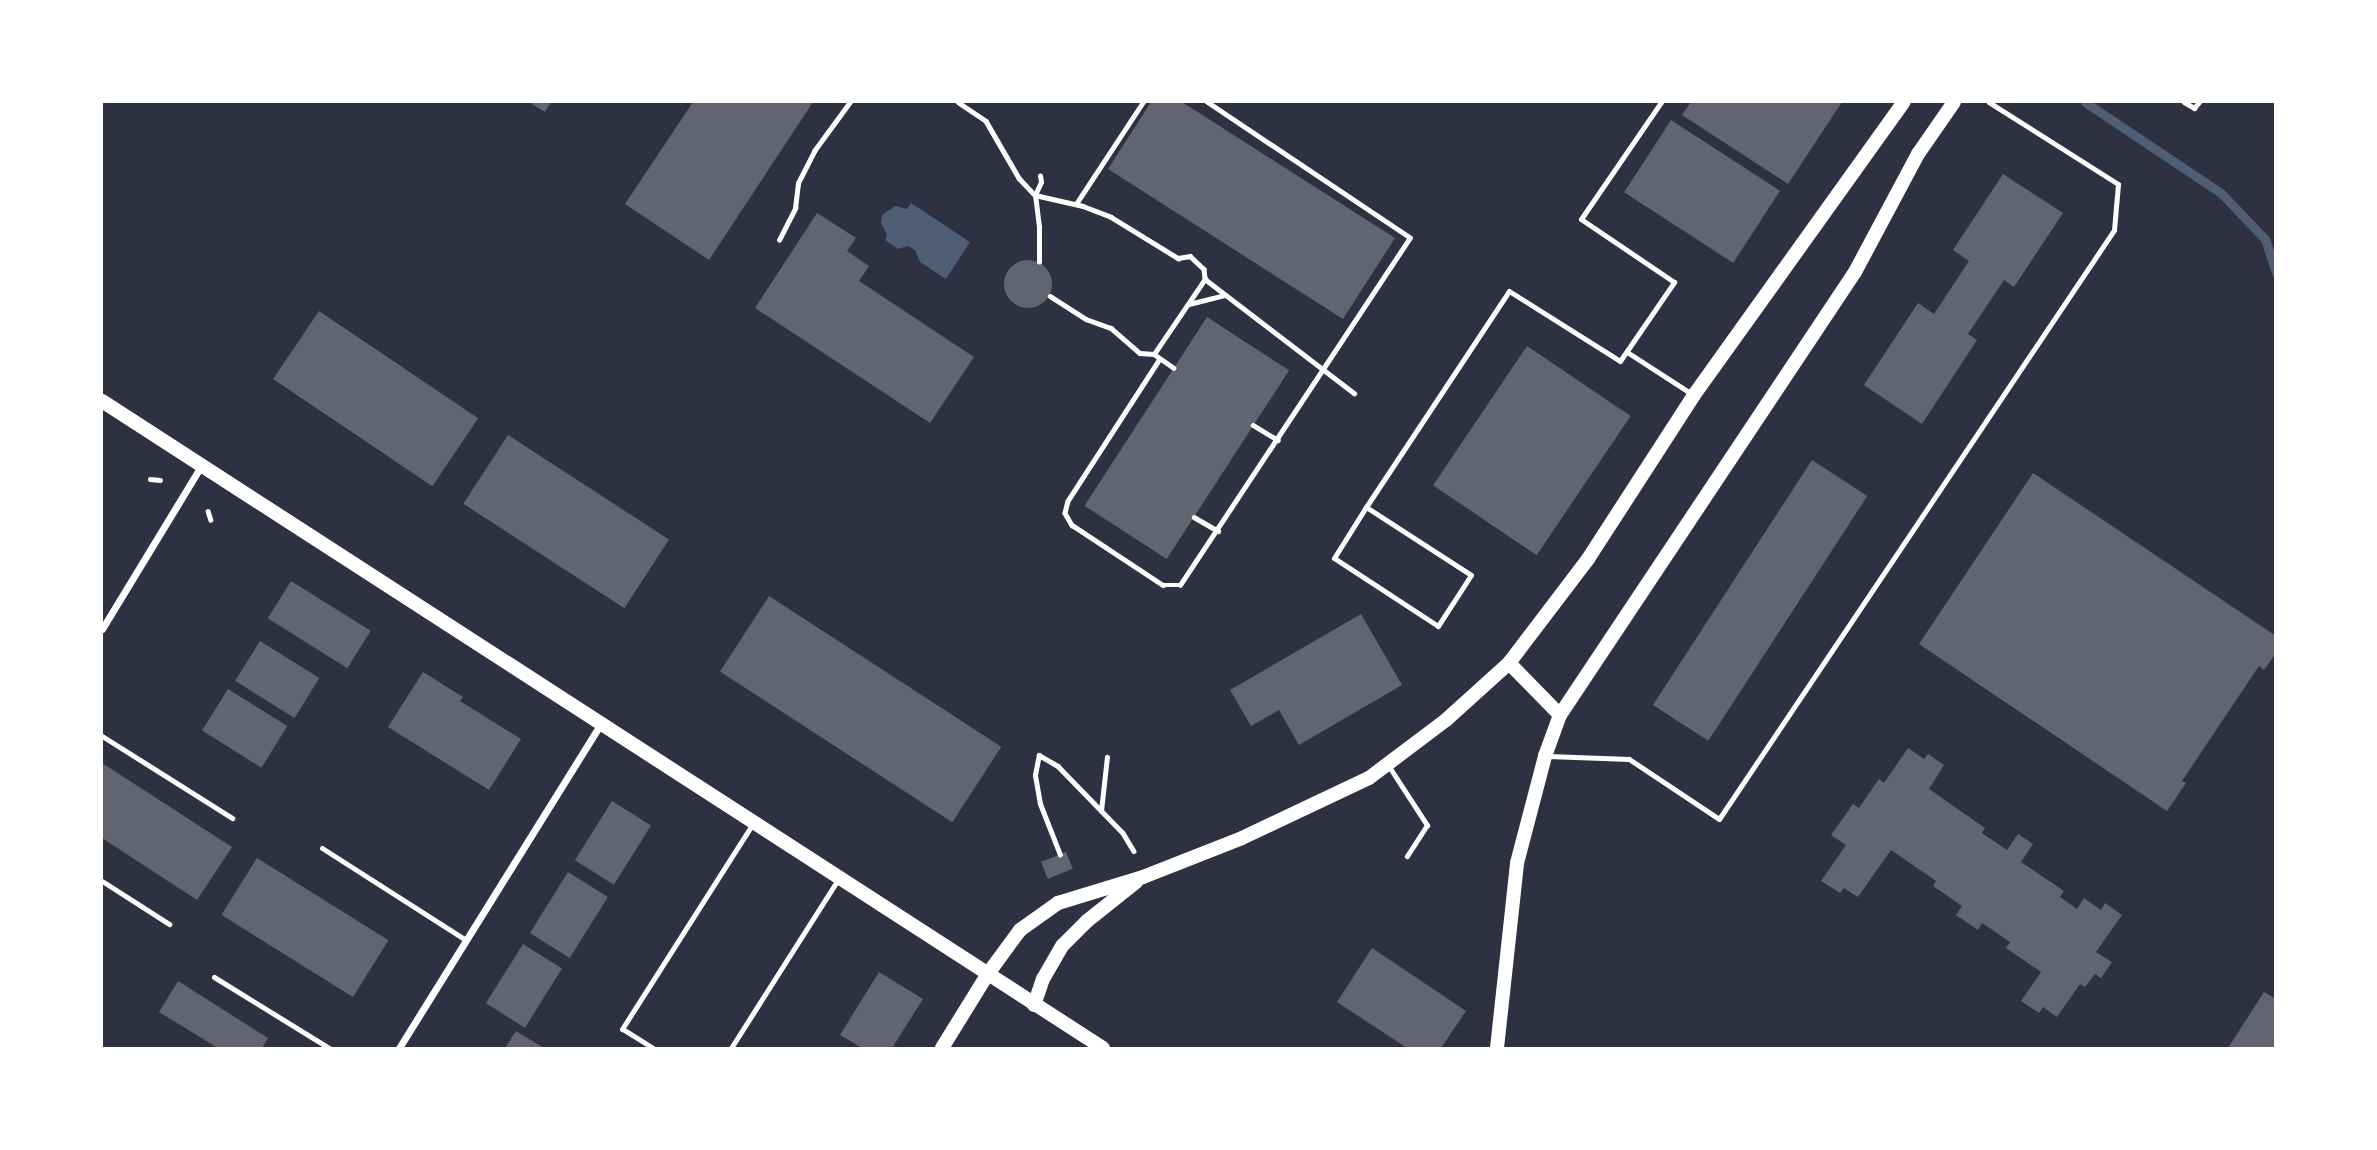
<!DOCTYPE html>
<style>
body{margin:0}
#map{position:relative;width:2377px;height:1150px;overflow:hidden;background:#2d3142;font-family:Lato,sans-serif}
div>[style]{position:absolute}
.water>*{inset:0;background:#4f5d75}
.stream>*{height:9px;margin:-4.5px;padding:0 4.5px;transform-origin:4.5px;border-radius:4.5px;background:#4f5d75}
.building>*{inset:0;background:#626471;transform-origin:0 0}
.round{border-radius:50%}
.path>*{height:4.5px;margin:-2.25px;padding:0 2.25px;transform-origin:2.25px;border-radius:2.25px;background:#fff}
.service>*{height:5px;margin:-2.5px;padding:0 2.5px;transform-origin:2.5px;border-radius:2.5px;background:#fff}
.minor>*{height:7px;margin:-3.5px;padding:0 3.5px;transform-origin:3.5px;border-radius:3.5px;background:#fff}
.secondary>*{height:14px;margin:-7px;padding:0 7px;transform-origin:7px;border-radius:7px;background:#fff}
span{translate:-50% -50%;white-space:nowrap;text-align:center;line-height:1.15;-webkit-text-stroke:7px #fff;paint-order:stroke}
.frame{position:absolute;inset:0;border:103px solid #fff;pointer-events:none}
</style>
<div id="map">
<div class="water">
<i style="clip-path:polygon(911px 203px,970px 242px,946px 279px,920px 262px,915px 250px,908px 246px,898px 249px,885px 240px,887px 235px,881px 223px,882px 215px,895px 206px,907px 209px)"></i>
</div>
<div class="stream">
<i style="left:2085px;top:102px;width:164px;rotate:33.8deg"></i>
<i style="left:2221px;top:193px;width:64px;rotate:46.3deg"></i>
<i style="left:2265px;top:239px;width:35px;rotate:72deg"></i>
</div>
<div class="building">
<i style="clip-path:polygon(529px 102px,551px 102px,545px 112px)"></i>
<i style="clip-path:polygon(693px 102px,813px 102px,709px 260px,625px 204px)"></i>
<i style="clip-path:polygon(1151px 102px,1182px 102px,1395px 238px,1343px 319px,1108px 169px)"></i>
<i style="clip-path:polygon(1691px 102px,1842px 102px,1788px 184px,1682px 115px)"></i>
<i style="left:1671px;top:120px;width:130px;height:86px;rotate:33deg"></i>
<i style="clip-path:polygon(2003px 174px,2063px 213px,2014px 287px,2004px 280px,1968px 334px,1977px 340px,1922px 424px,1864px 385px,1918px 303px,1934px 314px,1969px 261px,1953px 250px)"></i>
<i style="clip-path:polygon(817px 213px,856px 238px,847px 251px,869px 266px,859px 281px,974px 357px,930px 423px,755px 308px)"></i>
<i class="round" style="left:1004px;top:260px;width:48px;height:48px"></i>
<i style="left:319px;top:311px;width:192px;height:82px;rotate:34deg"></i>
<i style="left:1207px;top:317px;width:98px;height:225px;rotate:33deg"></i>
<i style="left:1527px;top:346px;width:125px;height:168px;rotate:34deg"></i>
<i style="left:508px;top:435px;width:192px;height:82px;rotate:33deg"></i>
<i style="left:1812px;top:460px;width:66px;height:292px;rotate:33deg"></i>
<i style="clip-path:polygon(2033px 473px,2276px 636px,2276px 653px,2264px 670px,2259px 666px,2182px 781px,2186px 783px,2167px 811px,1919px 644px)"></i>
<i style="left:291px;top:581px;width:94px;height:44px;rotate:32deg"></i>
<i style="left:769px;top:596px;width:277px;height:90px;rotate:33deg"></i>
<i style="clip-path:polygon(1361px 614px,1402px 685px,1299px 745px,1279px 710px,1251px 726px,1230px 690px)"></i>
<i style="left:260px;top:641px;width:70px;height:47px;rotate:32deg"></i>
<i style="clip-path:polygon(423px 672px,463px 697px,460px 701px,521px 739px,489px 790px,388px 727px)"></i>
<i style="left:228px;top:689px;width:70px;height:49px;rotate:32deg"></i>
<i style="clip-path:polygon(1908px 748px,1924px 759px,1928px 754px,1944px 765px,1929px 789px,1985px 828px,1982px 833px,2007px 850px,2018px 834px,2033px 844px,2021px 862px,2064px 891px,2060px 897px,2077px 909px,2084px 898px,2101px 910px,2105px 903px,2122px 915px,2096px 952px,2112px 962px,2101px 978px,2095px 974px,2085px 987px,2080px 984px,2057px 1017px,2043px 1007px,2039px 1013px,2021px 1001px,2041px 972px,2006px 948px,2010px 942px,1982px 923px,1978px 930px,1956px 915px,1962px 906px,1933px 886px,1936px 881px,1891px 850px,1858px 897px,1844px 888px,1840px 893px,1821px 881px,1846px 845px,1831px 835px,1853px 804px,1859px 808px,1879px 779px,1884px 783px)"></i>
<i style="clip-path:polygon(102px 763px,232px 847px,197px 900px,102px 838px)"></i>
<i style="left:612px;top:801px;width:46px;height:70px;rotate:32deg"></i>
<i style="left:1066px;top:852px;width:18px;height:27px;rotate:68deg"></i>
<i style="left:257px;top:858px;width:155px;height:67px;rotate:32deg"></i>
<i style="left:568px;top:872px;width:47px;height:72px;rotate:32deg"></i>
<i style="left:523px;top:944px;width:46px;height:70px;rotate:32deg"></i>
<i style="clip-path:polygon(1372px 948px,1466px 1011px,1441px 1048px,1407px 1048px,1337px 1002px)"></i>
<i style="clip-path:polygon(879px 972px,923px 999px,892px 1048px,862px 1048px,840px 1035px)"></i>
<i style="clip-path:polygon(178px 981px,268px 1038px,262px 1048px,218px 1048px,159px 1012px)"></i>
<i style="clip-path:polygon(2264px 992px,2276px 999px,2276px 1048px,2228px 1048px)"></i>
<i style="clip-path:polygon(516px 1031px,544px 1048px,505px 1048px)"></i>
</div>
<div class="path">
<i style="left:958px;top:102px;width:34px;rotate:34deg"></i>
<i style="left:986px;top:121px;width:66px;rotate:59.9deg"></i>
<i style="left:1019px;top:178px;width:23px;rotate:47deg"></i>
<i style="left:1035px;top:195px;width:49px;rotate:12.9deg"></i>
<i style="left:1083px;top:206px;width:30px;rotate:21deg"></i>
<i style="left:1111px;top:217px;width:79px;rotate:31.5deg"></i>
<i style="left:1178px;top:258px;width:12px;rotate:-9deg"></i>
<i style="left:1190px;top:256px;width:19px;rotate:43deg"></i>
<i style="left:1204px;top:269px;width:10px;rotate:84deg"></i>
<i style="left:1205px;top:279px;width:188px;rotate:37.4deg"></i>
<i style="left:1076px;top:204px;width:122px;rotate:-56.7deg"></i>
<i style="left:779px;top:240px;width:36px;rotate:-63deg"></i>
<i style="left:795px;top:208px;width:25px;rotate:-83deg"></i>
<i style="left:798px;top:183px;width:36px;rotate:-63deg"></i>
<i style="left:814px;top:151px;width:61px;rotate:-53.7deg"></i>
<i style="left:1039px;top:262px;width:35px;rotate:-90deg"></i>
<i style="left:1039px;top:227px;width:32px;rotate:-97deg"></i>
<i style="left:1035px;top:195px;width:14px;rotate:-65deg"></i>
<i style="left:1041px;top:182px;width:6px;rotate:-99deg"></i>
<i style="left:1050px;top:296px;width:43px;rotate:32.6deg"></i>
<i style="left:1086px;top:319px;width:27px;rotate:20deg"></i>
<i style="left:1111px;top:328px;width:38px;rotate:41deg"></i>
<i style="left:1140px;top:353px;width:14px;rotate:4deg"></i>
<i style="left:1154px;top:354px;width:91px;rotate:-55.8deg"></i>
<i style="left:1189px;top:304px;width:37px;rotate:-14deg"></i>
<i style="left:1154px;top:354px;width:24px;rotate:35deg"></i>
<i style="left:1160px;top:359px;width:169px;rotate:122.9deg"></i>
<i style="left:1068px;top:501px;width:12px;rotate:104deg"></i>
<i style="left:1065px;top:513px;width:14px;rotate:60deg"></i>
<i style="left:1072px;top:525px;width:109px;rotate:33.4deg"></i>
<i style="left:1163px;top:585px;width:17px"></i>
<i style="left:1180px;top:585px;width:416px;rotate:-56.5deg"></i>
<i style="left:1410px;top:238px;width:244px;rotate:-146.2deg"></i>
<i style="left:1253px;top:425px;width:29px;rotate:31deg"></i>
<i style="left:150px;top:479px;width:10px;rotate:6deg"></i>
<i style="left:208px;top:511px;width:9px;rotate:72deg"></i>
<i style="left:1194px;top:517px;width:28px;rotate:30deg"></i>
<i style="left:1101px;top:811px;width:54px;rotate:-83.7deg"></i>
<i style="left:1060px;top:855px;width:55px;rotate:-111.4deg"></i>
<i style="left:1040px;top:804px;width:29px;rotate:-100deg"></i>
<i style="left:1035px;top:775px;width:20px;rotate:-79deg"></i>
<i style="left:1039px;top:755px;width:22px;rotate:30deg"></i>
<i style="left:1058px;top:766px;width:93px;rotate:45.9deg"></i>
<i style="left:1123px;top:833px;width:21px;rotate:59deg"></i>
</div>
<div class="service">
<i style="left:2184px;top:102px;width:12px;rotate:31deg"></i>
<i style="left:2194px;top:108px;width:8px;rotate:-50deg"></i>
<i style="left:1627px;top:352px;width:77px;rotate:32.9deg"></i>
<i style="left:1366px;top:507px;width:125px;rotate:32.9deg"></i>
<i style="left:1471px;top:575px;width:61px;rotate:122.9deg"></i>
<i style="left:1438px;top:626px;width:124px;rotate:-146.8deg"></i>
<i style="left:1334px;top:558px;width:60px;rotate:-57.9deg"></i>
<i style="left:1366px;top:507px;width:259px;rotate:-56.5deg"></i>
<i style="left:1509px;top:291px;width:131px;rotate:32.2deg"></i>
<i style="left:1620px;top:361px;width:96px;rotate:-55.6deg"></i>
<i style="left:1674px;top:282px;width:112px;rotate:-145.9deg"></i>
<i style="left:1581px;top:219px;width:142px;rotate:-55.6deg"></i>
<i style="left:102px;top:736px;width:154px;rotate:32.2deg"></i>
<i style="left:1548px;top:756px;width:81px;rotate:2.1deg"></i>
<i style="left:1629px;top:759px;width:108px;rotate:33.7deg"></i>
<i style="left:1719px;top:819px;width:709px;rotate:-56.15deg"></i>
<i style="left:2114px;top:230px;width:46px;rotate:-85deg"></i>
<i style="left:2118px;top:184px;width:153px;rotate:-147.6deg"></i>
<i style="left:1388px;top:765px;width:72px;rotate:57deg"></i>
<i style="left:1427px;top:825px;width:37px;rotate:123deg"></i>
<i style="left:322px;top:848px;width:171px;rotate:32.6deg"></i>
<i style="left:102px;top:881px;width:80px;rotate:32.7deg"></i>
<i style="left:214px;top:977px;width:135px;rotate:31.7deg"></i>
<i style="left:653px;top:1048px;width:36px;rotate:-148deg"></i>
<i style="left:622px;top:1029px;width:244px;rotate:-57.5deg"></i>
<i style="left:731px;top:1048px;width:201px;rotate:-57.6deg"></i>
</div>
<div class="minor">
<i style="left:102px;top:629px;width:191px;rotate:-58.7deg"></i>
<i style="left:399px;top:1048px;width:382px;rotate:-58.1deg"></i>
</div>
<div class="secondary">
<i style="left:102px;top:401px;width:1192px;rotate:32.88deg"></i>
<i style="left:1509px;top:663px;width:73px;rotate:45.6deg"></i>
<i style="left:1034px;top:1005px;width:28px;rotate:-71deg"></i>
<i style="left:1043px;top:979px;width:39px;rotate:-60deg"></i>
<i style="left:1063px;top:945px;width:34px;rotate:-45deg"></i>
<i style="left:1087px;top:921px;width:63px;rotate:-38.5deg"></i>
<i style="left:942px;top:1048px;width:86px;rotate:-58.3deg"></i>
<i style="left:987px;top:975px;width:56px;rotate:-53.7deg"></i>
<i style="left:1020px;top:930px;width:47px;rotate:-35.4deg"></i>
<i style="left:1058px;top:903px;width:89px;rotate:-17deg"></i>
<i style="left:1143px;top:877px;width:106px;rotate:-21.5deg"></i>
<i style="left:1242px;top:838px;width:140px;rotate:-25.3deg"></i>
<i style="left:1369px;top:778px;width:96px;rotate:-37deg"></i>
<i style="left:1446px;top:720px;width:85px;rotate:-42.1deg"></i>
<i style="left:1509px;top:663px;width:131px;rotate:-52.8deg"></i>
<i style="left:1588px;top:559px;width:195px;rotate:-57.1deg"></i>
<i style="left:1694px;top:395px;width:360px;rotate:-54.4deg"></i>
<i style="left:1497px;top:1048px;width:186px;rotate:-83.8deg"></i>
<i style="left:1517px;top:863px;width:111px;rotate:-75.3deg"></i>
<i style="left:1545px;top:756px;width:44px;rotate:-69.9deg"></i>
<i style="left:1560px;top:715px;width:532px;rotate:-56.34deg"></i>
<i style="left:1855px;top:272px;width:134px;rotate:-61.9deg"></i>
<i style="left:1918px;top:154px;width:63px;rotate:-55.3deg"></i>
</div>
<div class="frame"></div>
</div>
